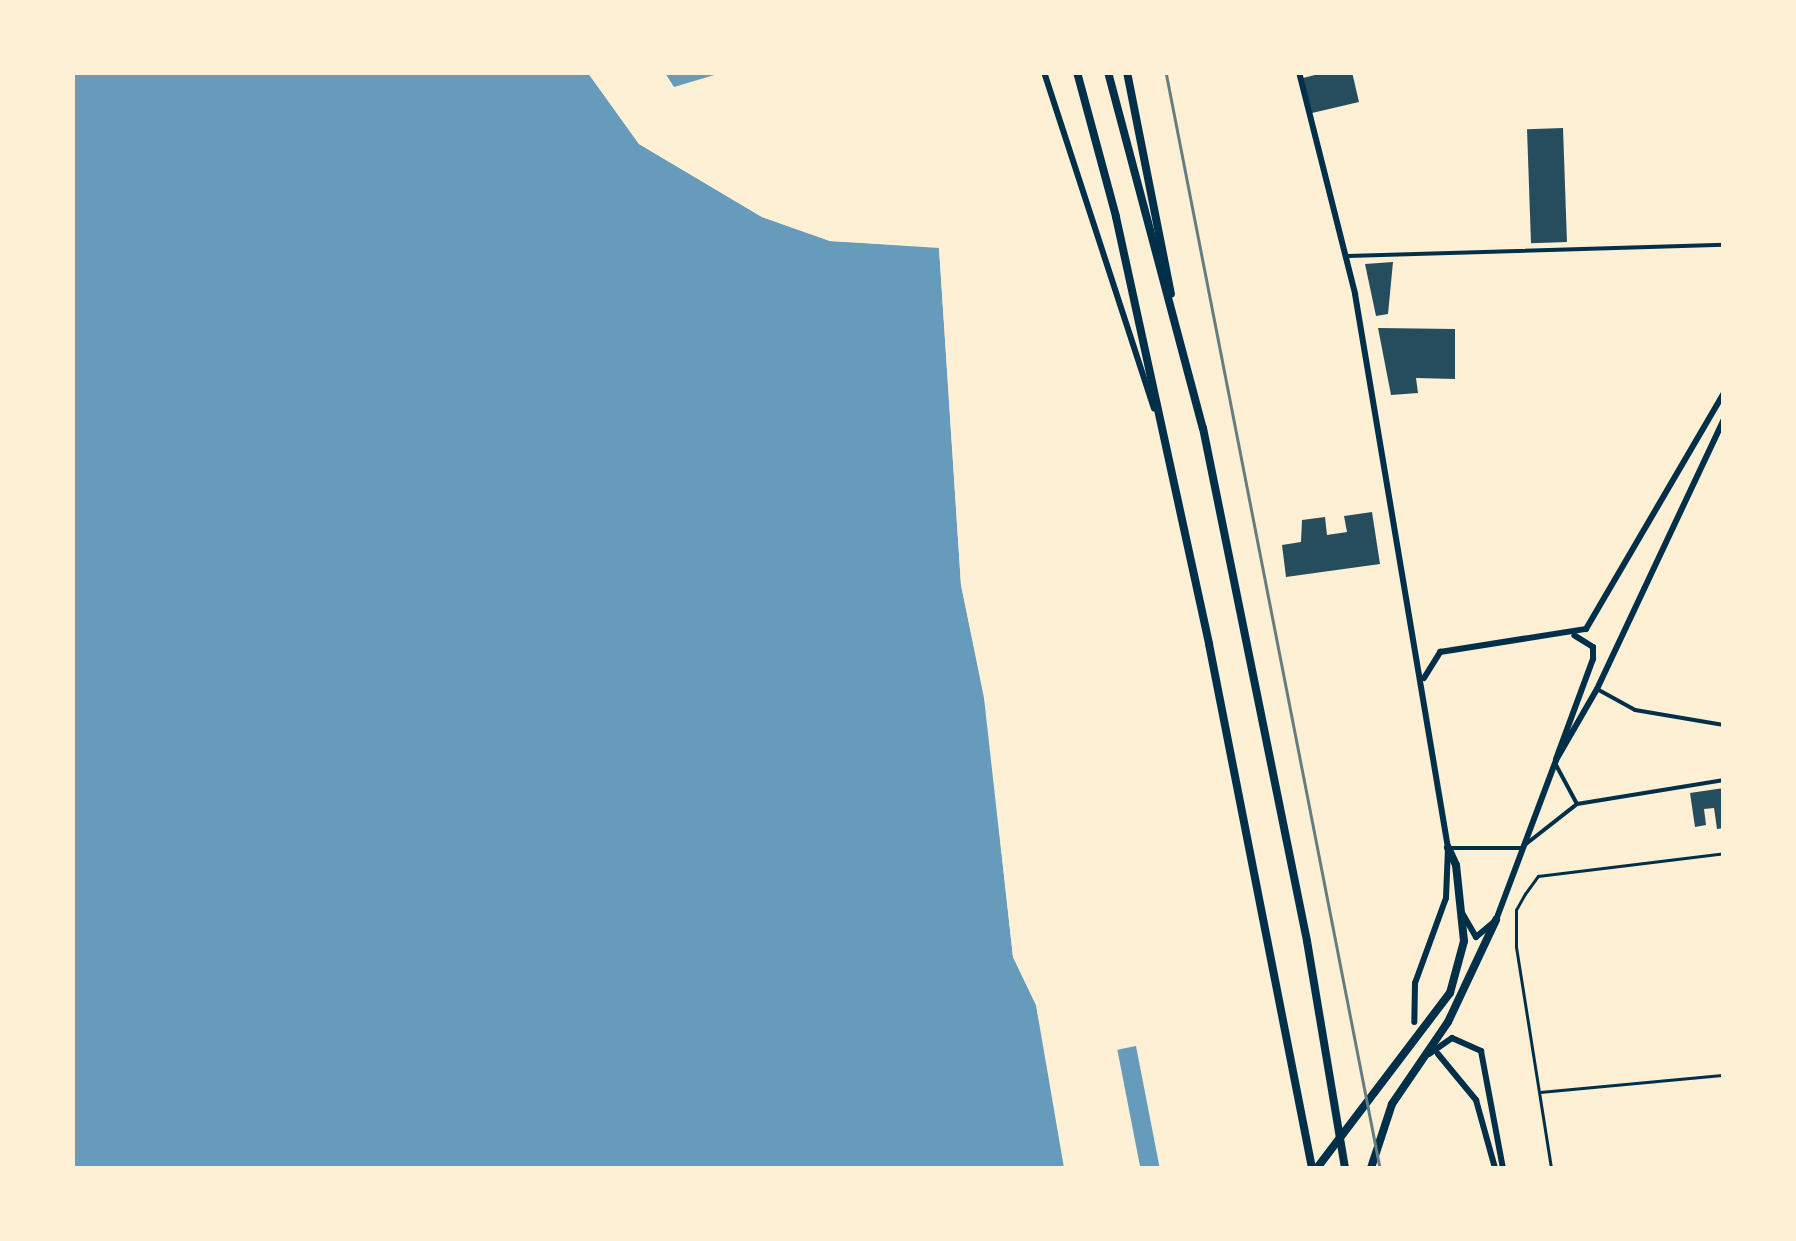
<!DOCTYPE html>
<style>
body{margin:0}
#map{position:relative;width:1796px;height:1241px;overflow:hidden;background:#fdf0d5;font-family:"Roboto Serif",serif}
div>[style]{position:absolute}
.water>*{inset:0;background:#669bbc;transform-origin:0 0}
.pier>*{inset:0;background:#fdf0d5}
.building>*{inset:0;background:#264d5e;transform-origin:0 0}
.path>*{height:2.5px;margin:-1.25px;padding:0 1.25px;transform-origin:1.25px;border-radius:1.25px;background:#003049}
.minor>*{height:4px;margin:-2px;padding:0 2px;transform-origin:2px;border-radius:2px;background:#003049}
.primary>*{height:6px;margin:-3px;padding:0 3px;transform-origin:3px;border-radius:3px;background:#003049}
.trunk>*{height:8px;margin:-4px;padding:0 4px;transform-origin:4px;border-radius:4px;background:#003049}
.motorway>*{height:8px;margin:-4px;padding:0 4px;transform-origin:4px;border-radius:4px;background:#003049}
.rail>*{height:2.5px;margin:-1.25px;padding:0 1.25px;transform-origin:1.25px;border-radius:1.25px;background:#657d81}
span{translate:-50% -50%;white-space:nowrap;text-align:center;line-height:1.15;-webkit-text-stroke:9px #fdf0d5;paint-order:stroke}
.frame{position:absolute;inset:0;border:75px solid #fdf0d5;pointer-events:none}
</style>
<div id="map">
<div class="water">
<i style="clip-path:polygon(72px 73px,588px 73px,639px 144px,762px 217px,830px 241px,939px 247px,961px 585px,984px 698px,1013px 957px,1036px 1005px,1064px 1168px,73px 1168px)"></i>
<i style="clip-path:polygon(665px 73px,721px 73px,674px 87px)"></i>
<i style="left:1136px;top:1046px;width:124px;height:19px;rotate:79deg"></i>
</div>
<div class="pier">
<i style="clip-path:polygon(594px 72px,643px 140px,764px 212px,831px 236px,943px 245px,966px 585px,989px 698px,1017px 955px,1041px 1004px,1069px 1168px,1036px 1005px,1013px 957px,985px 699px,961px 585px,939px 248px,830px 241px,762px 217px,639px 144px,588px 73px)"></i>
</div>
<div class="building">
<i style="clip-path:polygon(1327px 72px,1352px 72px,1359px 102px,1312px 113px,1303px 78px)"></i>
<i style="left:1563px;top:128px;width:114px;height:36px;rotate:88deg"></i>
<i style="clip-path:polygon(1393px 262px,1388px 314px,1376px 316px,1365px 264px)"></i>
<i style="clip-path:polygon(1378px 328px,1455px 329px,1455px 379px,1416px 378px,1418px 393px,1391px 395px)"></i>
<i style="clip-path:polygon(1372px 512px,1380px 564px,1286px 577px,1282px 545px,1301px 542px,1302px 520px,1325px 517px,1327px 535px,1347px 532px,1344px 516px)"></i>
<i style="clip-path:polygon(1724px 788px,1724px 828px,1717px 829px,1714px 808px,1704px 809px,1706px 825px,1695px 827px,1690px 793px)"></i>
</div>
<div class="path">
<i style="left:1540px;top:1092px;width:185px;rotate:-5.3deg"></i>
<i style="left:1551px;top:1168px;width:224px;rotate:-99deg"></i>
<i style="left:1516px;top:947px;width:37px;rotate:-90deg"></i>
<i style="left:1516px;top:910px;width:18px;rotate:-61deg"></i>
<i style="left:1525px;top:894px;width:22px;rotate:-54deg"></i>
<i style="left:1538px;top:876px;width:187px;rotate:-7deg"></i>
</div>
<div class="minor">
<i style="left:1348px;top:256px;width:376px;rotate:-1.7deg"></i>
<i style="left:1597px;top:689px;width:43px;rotate:28.9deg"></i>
<i style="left:1635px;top:710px;width:90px;rotate:9.6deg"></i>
<i style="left:1556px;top:765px;width:44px;rotate:61.7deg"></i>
<i style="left:1526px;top:844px;width:65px;rotate:-38.1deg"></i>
<i style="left:1577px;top:804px;width:149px;rotate:-9.3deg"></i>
<i style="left:1448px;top:848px;width:75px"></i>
</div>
<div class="primary">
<i style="left:1044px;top:72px;width:354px;rotate:71.9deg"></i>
<i style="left:1299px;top:72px;width:229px;rotate:75.8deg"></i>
<i style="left:1355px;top:294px;width:562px;rotate:80.47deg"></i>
<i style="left:1448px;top:848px;width:50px;rotate:92.3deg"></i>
<i style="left:1446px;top:898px;width:90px;rotate:110deg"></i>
<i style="left:1415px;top:983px;width:39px;rotate:91deg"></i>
<i style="left:1424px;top:678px;width:31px;rotate:-58deg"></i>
<i style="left:1440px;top:652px;width:148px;rotate:-9deg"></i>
<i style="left:1586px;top:629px;width:273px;rotate:-59.7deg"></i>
<i style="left:1556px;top:759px;width:107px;rotate:-69.7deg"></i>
<i style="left:1593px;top:659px;width:12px;rotate:-90deg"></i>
<i style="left:1593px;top:647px;width:22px;rotate:-148deg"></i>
<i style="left:1461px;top:911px;width:30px;rotate:60deg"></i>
<i style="left:1476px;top:937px;width:26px;rotate:-40deg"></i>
<i style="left:1496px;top:920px;width:171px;rotate:-69.4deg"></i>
<i style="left:1556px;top:760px;width:82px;rotate:-60deg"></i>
<i style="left:1597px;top:689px;width:298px;rotate:-64.8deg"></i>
<i style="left:1429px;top:1054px;width:28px;rotate:-35deg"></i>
<i style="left:1452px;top:1038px;width:32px;rotate:24deg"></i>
<i style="left:1481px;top:1051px;width:119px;rotate:79.4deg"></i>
<i style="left:1438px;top:1054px;width:60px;rotate:50.4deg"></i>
<i style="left:1476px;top:1100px;width:71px;rotate:74.4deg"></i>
</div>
<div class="trunk">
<i style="left:1127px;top:72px;width:226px;rotate:78.8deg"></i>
</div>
<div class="motorway">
<i style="left:1077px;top:72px;width:150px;rotate:74.9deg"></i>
<i style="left:1116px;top:217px;width:437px;rotate:77.7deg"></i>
<i style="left:1209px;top:644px;width:534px;rotate:78.88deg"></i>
<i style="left:1108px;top:72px;width:368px;rotate:75.1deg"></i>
<i style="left:1203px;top:428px;width:523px;rotate:78.54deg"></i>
<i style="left:1307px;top:941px;width:230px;rotate:80.5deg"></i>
<i style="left:1317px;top:1168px;width:220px;rotate:-52.8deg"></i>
<i style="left:1450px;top:993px;width:54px;rotate:-74.9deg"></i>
<i style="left:1464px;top:941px;width:76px;rotate:-96deg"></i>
<i style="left:1456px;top:865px;width:19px;rotate:-115deg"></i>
<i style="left:1371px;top:1168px;width:67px;rotate:-71.8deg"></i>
<i style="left:1392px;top:1104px;width:99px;rotate:-55.7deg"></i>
<i style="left:1448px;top:1022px;width:113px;rotate:-64.8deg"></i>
</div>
<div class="rail">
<i style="left:1166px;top:72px;width:1117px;rotate:78.95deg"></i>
</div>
<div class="frame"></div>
</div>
